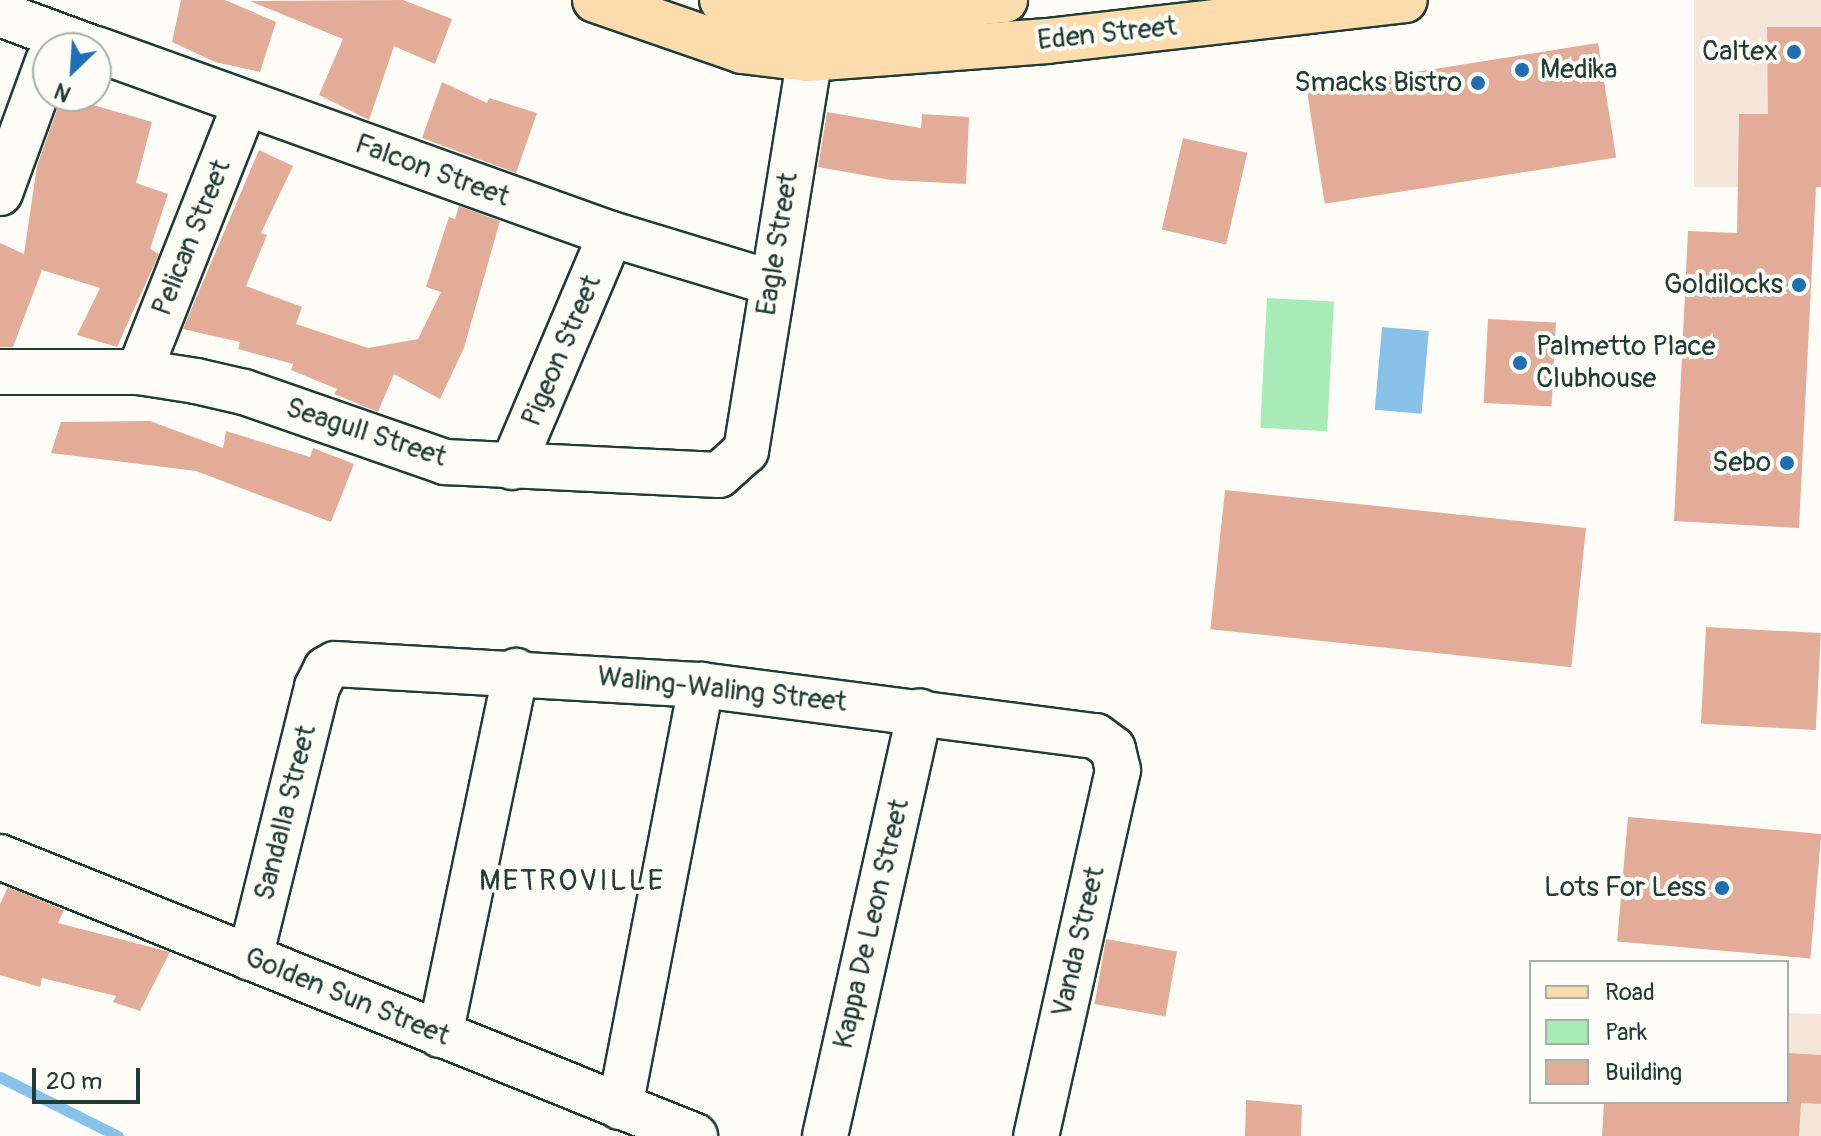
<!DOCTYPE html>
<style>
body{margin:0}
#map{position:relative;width:1821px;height:1136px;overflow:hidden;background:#fdfcf7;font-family:Pangolin,sans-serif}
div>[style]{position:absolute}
.built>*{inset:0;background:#f5e4da;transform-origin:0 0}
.green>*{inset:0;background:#a8ebb6;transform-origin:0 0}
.water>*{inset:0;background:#88c1e7;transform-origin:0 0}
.stream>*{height:11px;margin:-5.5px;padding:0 5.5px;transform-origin:5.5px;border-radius:5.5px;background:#88c1e7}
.building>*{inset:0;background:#e3ac98;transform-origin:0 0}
.roads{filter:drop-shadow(2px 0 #1f3d34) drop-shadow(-2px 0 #1f3d34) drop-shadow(0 2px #1f3d34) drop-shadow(0 -2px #1f3d34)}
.minor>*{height:44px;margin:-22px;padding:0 22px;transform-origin:22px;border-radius:22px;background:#fdfcf7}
.major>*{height:44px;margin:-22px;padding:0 22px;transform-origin:22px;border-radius:22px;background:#fcdcac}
.dots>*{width:22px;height:22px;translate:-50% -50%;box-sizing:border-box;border:4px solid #fdfcf7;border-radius:50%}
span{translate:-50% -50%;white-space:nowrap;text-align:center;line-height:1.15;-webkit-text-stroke:8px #fdfcf7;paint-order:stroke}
.street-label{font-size:28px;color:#1f3d34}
.poi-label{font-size:28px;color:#1f3d34}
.right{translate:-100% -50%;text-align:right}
.left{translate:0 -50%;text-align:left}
.neighbourhood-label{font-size:30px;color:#1f3d34;letter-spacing:2px}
.legend{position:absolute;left:1529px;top:960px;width:260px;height:144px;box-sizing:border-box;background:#fdfcf7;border:2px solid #a4b0a9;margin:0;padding:10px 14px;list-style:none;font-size:24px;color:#1f3d34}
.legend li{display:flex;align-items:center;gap:16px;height:40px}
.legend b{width:40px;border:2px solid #a4b0a9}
.north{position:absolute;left:32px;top:32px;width:80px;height:80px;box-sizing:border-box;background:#fdfcf7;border:2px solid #a4b0a9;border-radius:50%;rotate:205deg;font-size:22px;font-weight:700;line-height:32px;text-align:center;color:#1f3d34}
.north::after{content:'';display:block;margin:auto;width:28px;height:36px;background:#1f6fb2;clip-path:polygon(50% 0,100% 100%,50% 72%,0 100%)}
.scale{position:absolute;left:32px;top:1068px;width:108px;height:36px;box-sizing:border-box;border:4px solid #1f3d34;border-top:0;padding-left:10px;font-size:24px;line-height:28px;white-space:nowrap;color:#1f3d34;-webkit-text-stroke:6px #fdfcf7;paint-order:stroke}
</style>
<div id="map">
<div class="built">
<i style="left:1694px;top:0;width:127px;height:187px"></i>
<i style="clip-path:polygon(1787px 1013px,1821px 1014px,1821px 1136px,1749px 1136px,1787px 1102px)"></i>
</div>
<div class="green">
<i style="left:1267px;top:298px;width:67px;height:130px;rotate:3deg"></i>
</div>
<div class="water">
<i style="left:1382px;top:327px;width:47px;height:83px;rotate:5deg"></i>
</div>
<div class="stream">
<i style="left:0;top:1077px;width:132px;rotate:26.6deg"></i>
</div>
<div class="building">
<i style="clip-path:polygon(181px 0,225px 0,276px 22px,260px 72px,215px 62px,172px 42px)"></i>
<i style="clip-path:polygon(403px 0,452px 19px,435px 64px,394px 46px,369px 120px,319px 95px,343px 39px,250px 1px)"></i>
<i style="clip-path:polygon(1767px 27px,1821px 27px,1821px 187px,1816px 187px,1799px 528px,1674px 521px,1688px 231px,1737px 233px,1739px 114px,1768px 114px)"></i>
<i style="left:1598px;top:43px;width:116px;height:295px;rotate:81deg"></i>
<i style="clip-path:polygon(442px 82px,487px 103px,489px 98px,537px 113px,516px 173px,422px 138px)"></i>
<i style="clip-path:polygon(62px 96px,152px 122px,136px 183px,168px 194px,150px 249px,159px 254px,117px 347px,77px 335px,100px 288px,42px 270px,13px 347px,0 347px,0 243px,24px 254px,37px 166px)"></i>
<i style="clip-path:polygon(827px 112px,921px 128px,922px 114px,969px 117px,966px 184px,891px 180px,818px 167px)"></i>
<i style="left:1183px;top:138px;width:66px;height:94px;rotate:13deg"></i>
<i style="clip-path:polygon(259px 150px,293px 166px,261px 233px,267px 235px,246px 286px,302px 307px,296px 324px,368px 348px,418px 339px,441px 292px,426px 287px,449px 217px,455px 219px,459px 206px,500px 221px,464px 348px,440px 399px,394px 374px,378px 412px,334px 394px,337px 389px,291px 370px,293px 364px,238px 349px,240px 342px,183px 329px)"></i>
<i style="left:1488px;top:319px;width:68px;height:84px;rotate:3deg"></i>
<i style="clip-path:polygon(150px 421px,223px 448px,226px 431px,310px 457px,313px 448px,354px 464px,331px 522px,196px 471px,51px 453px,61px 422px)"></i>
<i style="left:1225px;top:490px;width:363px;height:140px;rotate:6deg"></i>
<i style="left:1706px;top:627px;width:115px;height:97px;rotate:3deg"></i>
<i style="left:1628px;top:817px;width:194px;height:125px;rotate:5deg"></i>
<i style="clip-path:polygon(8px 887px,64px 910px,58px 923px,170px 952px,140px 1011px,113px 1002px,116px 996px,42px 978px,40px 987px,0 975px,0 904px)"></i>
<i style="left:1106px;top:939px;width:72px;height:66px;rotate:10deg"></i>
<i style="clip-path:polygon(1787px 1053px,1821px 1055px,1821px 1104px,1801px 1103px,1799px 1136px,1602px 1136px,1604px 1102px,1787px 1102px)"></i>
<i style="clip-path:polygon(1246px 1100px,1302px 1105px,1301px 1136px,1245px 1136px)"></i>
</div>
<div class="roads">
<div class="minor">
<i style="left:0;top:14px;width:98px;rotate:20.3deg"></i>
<i style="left:96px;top:49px;width:547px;rotate:19.76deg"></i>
<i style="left:611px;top:234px;width:168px;rotate:16.9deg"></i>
<i style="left:0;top:193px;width:140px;rotate:-70deg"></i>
<i style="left:0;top:372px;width:139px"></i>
<i style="left:139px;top:372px;width:58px;rotate:9deg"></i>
<i style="left:196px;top:381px;width:49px;rotate:12.9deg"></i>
<i style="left:244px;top:392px;width:213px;rotate:19.2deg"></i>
<i style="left:445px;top:462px;width:274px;rotate:2.7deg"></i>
<i style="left:719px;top:475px;width:36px;rotate:-42deg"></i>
<i style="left:746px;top:451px;width:436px;rotate:-80.8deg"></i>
<i style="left:139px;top:372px;width:288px;rotate:-68.4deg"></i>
<i style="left:512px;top:467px;width:253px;rotate:-67deg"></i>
<i style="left:0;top:857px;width:749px;rotate:21.87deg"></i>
<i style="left:250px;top:958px;width:279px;rotate:-76.1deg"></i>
<i style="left:317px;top:687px;width:20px;rotate:-63deg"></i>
<i style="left:326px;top:669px;width:10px;rotate:-29deg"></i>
<i style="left:335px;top:664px;width:367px;rotate:3.3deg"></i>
<i style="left:701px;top:685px;width:398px;rotate:7.4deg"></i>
<i style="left:1096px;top:736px;width:21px;rotate:37deg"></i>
<i style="left:1113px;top:749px;width:22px;rotate:77deg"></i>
<i style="left:1118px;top:770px;width:375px;rotate:102.6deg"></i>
<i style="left:440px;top:1035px;width:372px;rotate:-78.2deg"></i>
<i style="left:620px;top:1107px;width:430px;rotate:-79.1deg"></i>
<i style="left:825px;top:1136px;width:435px;rotate:-77.4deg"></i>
</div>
<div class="major">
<i style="left:595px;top:0;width:156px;rotate:19.1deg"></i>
<i style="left:742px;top:51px;width:66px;rotate:6.9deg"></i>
<i style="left:808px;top:59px;width:240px;rotate:-4.3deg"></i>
<i style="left:1047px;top:41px;width:360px;rotate:-6.5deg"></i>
<i style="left:722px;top:0;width:39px;rotate:18deg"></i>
<i style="left:759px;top:12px;width:57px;rotate:6deg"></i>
<i style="left:816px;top:18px;width:190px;rotate:-5.4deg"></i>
</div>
</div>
<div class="dots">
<i style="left:1794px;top:52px;background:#1f6fb2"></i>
<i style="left:1522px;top:70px;background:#1f6fb2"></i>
<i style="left:1478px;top:83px;background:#1f6fb2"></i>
<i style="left:1799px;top:285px;background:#1f6fb2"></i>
<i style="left:1520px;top:363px;background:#1f6fb2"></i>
<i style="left:1787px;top:463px;background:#1f6fb2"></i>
<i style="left:1722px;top:888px;background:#1f6fb2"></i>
</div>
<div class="street-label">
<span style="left:1107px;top:34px;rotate:-6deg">Eden Street</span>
<span style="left:432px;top:171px;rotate:20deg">Falcon Street</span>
<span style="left:192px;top:238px;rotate:-68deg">Pelican Street</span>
<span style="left:778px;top:244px;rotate:-81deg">Eagle Street</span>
<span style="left:562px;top:351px;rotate:-67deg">Pigeon Street</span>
<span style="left:366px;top:433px;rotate:18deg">Seagull Street</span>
<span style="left:722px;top:690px;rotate:6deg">Waling-Waling Street</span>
<span style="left:286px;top:813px;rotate:-76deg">Sandalla Street</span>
<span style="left:872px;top:924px;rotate:-77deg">Kappa De Leon Street</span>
<span style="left:1079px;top:942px;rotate:-77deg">Vanda Street</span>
<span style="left:347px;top:997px;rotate:22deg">Golden Sun Street</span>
</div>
<div class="poi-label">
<span class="right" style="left:1778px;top:52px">Caltex</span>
<span class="left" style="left:1540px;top:70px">Medika</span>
<span class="right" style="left:1462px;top:83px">Smacks Bistro</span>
<span class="right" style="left:1783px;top:285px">Goldilocks</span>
<span class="left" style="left:1536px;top:363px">Palmetto Place<br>Clubhouse</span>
<span class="right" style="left:1771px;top:463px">Sebo</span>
<span class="right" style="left:1706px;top:888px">Lots For Less</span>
</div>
<div class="neighbourhood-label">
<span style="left:572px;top:881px">METROVILLE</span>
</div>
<ul class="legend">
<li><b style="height:10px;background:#fcdcac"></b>Road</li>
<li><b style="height:22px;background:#a8ebb6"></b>Park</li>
<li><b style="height:22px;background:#e3ac98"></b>Building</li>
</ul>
<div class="north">N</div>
<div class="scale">20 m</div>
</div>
